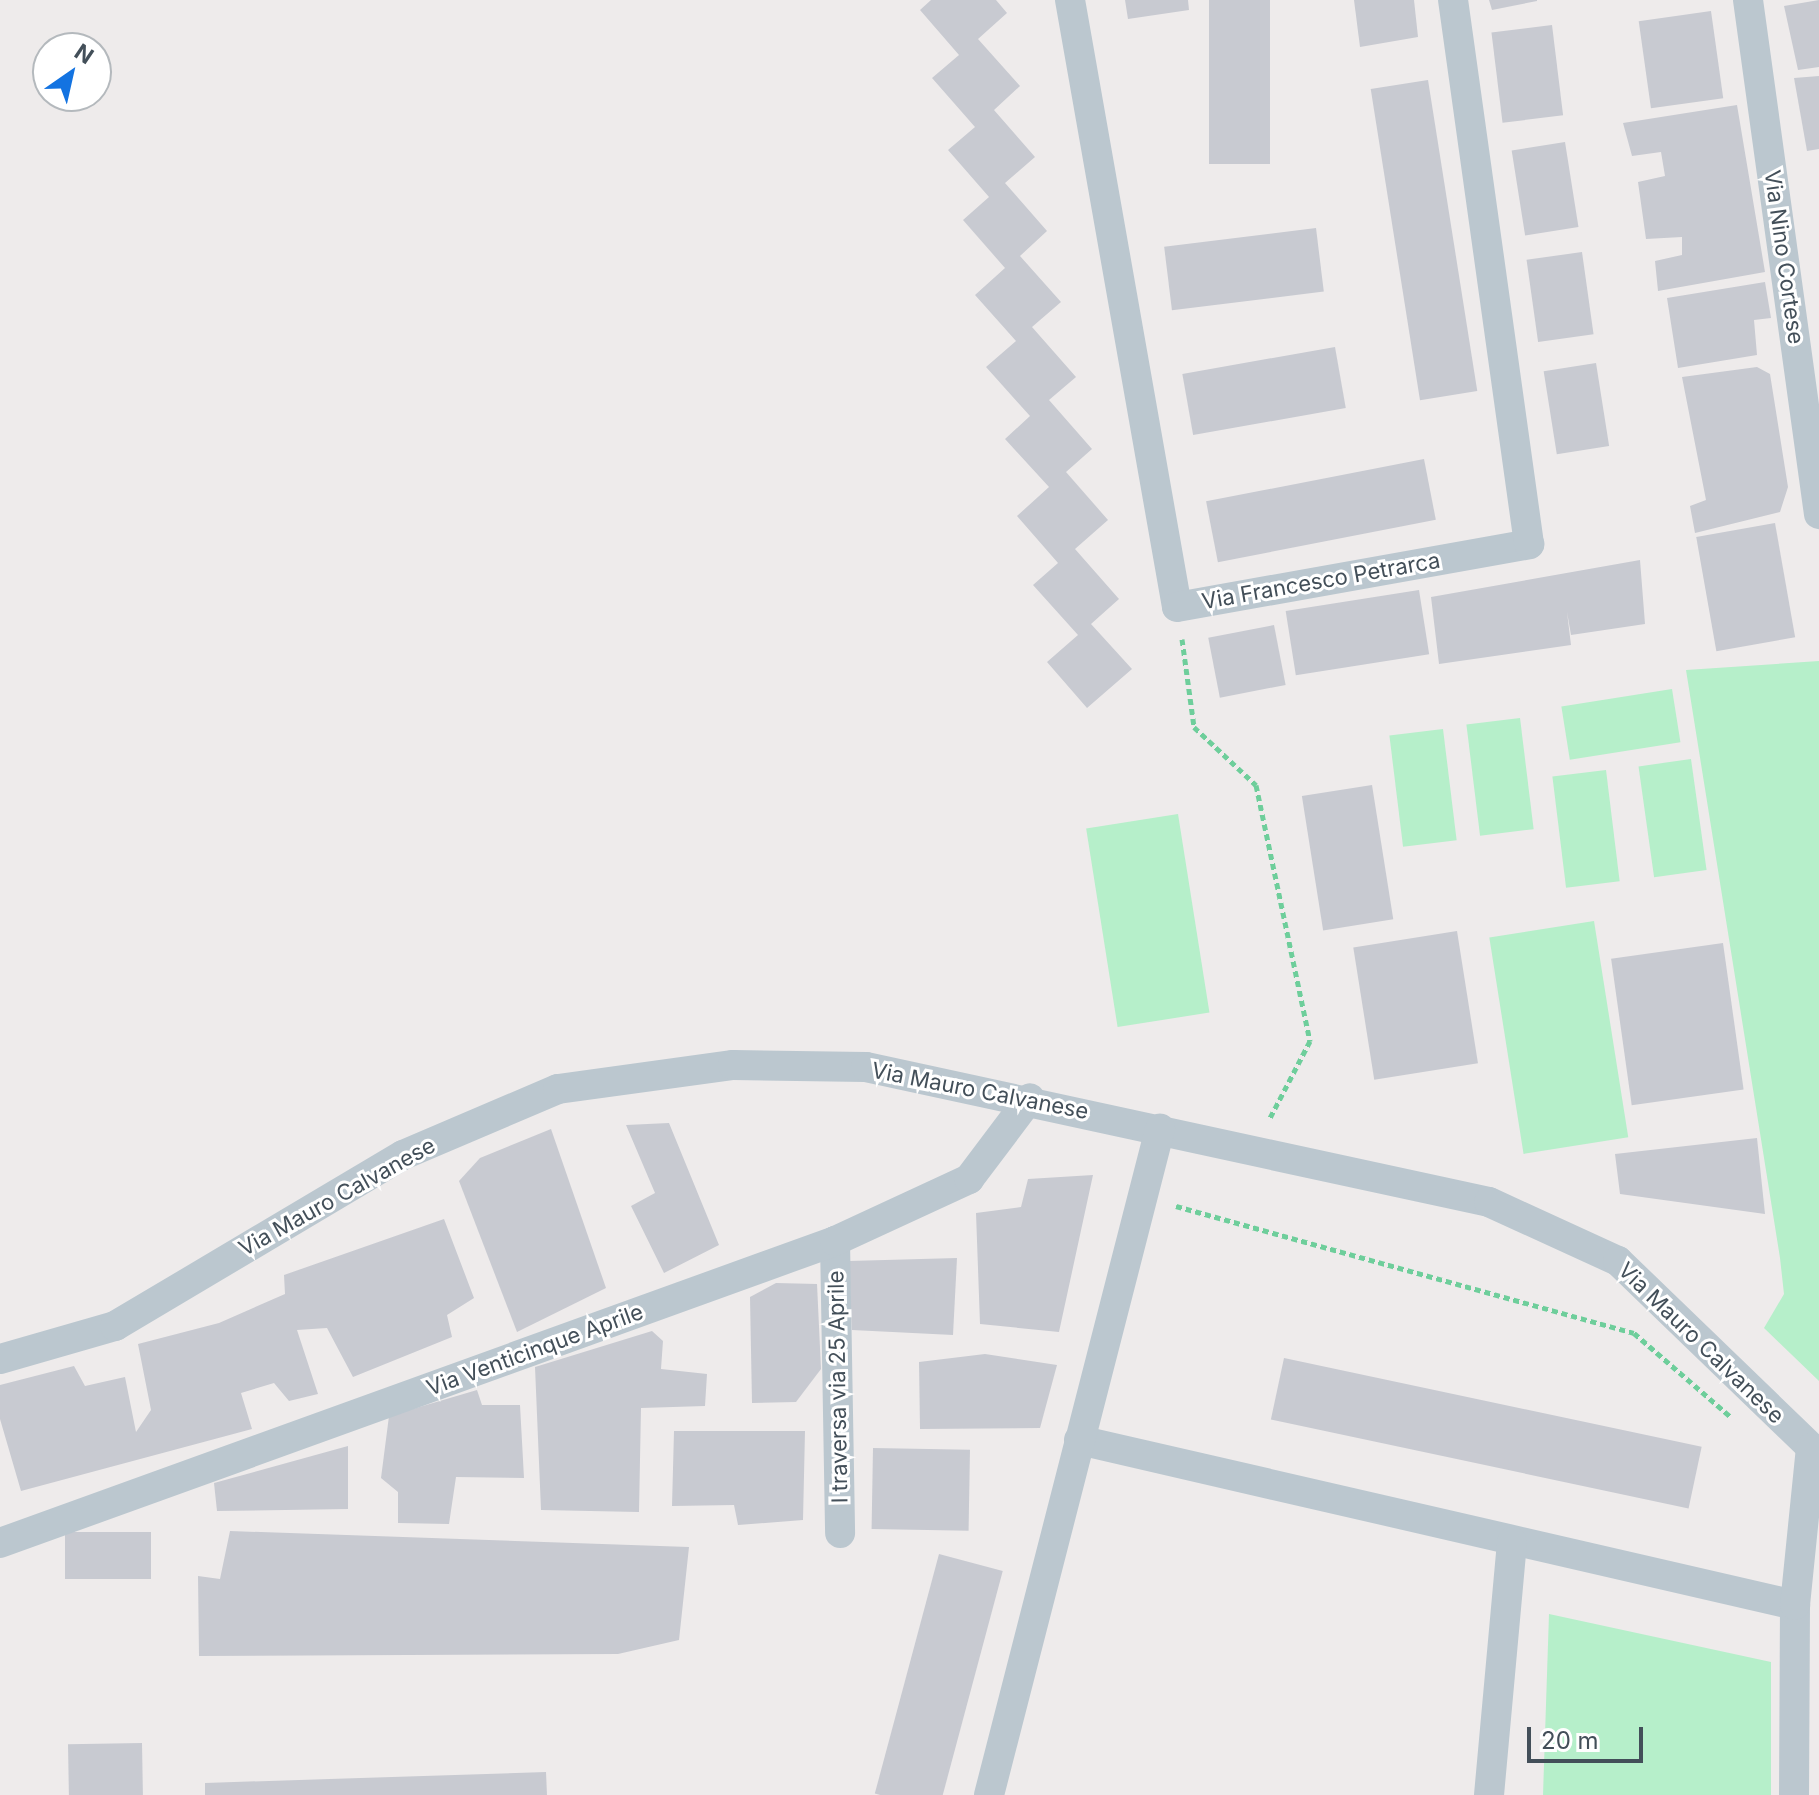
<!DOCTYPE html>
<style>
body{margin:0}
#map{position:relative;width:1819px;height:1795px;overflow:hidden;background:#eeebeb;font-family:Inter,sans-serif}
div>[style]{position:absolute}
.green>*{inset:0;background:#b6efca;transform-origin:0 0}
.building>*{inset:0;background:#c8cad1;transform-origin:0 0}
.path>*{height:5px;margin-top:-2.5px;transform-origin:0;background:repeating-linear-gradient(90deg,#6ece9b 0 6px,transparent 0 10px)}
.street>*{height:30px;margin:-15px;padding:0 15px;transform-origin:15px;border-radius:15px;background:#bbc7cf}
span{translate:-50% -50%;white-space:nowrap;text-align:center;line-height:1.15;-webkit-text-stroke:6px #fff;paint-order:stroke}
.street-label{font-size:22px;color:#434f59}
.north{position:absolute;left:32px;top:32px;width:80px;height:80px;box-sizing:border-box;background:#fff;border:2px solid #b4b9bd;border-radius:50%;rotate:34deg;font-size:22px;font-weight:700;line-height:32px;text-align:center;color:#434f59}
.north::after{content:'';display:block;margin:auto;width:28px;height:36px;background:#1373e1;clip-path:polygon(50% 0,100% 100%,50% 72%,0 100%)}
.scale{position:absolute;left:1527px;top:1727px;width:116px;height:36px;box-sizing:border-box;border:4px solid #434f59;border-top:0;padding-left:10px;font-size:24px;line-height:28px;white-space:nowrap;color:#434f59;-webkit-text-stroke:6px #fff;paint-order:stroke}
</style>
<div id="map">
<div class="green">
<i style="clip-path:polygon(1819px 661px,1819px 1381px,1764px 1328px,1784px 1294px,1780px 1258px,1686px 670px)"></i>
<i style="left:1672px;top:689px;width:54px;height:112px;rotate:81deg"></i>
<i style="left:1520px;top:718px;width:112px;height:54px;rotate:83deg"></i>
<i style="left:1443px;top:729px;width:112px;height:54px;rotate:83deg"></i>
<i style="left:1691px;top:759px;width:112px;height:53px;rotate:82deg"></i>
<i style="left:1606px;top:770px;width:112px;height:54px;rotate:83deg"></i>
<i style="left:1178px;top:814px;width:201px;height:93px;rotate:81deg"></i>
<i style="left:1594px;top:921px;width:219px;height:106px;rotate:81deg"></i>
<i style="clip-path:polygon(1549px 1614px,1771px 1662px,1771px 1795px,1543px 1795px)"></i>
</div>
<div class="building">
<i style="clip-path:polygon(931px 0,996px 0,1007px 13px,978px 39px,1020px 86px,994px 110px,1035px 157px,1005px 183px,1047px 231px,1020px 256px,1061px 302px,1032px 327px,1076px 377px,1049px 400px,1092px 449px,1066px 472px,1108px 520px,1075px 549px,1119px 599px,1091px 624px,1132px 669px,1087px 708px,1047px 662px,1078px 635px,1033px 585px,1058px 563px,1017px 516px,1049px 487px,1005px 439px,1030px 416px,986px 367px,1016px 341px,975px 295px,1005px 268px,963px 220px,989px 197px,948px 150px,975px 127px,932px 78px,959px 55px,920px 10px)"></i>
<i style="clip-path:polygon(1125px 0,1188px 0,1189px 10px,1128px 19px)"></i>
<i style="left:1209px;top:0;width:61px;height:164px"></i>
<i style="clip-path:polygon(1354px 0,1414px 0,1418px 37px,1360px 47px)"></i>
<i style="clip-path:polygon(1489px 0,1537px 0,1537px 1px,1492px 10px)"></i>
<i style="clip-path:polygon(1819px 0,1819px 67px,1798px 70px,1784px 6px)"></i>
<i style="left:1711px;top:11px;width:88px;height:73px;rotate:82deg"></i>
<i style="left:1552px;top:25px;width:91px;height:61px;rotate:83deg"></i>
<i style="clip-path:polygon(1819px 76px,1819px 149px,1807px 151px,1794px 78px)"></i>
<i style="left:1428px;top:80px;width:315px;height:58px;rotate:81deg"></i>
<i style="clip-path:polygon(1737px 105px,1765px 272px,1658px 291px,1655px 261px,1682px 255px,1682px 237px,1646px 239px,1638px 182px,1665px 176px,1661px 152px,1632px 156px,1623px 123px)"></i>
<i style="left:1565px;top:142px;width:86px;height:54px;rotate:81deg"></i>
<i style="left:1316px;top:228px;width:64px;height:153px;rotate:83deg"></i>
<i style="left:1582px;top:252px;width:83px;height:56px;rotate:82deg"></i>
<i style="clip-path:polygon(1765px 282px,1771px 318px,1754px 320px,1757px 355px,1678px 368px,1667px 298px)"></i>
<i style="left:1335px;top:347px;width:62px;height:155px;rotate:80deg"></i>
<i style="left:1596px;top:363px;width:84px;height:53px;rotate:81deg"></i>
<i style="clip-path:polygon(1757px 367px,1770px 374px,1788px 487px,1780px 512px,1695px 533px,1690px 506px,1706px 500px,1682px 377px)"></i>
<i style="left:1424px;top:459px;width:62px;height:222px;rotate:79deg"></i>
<i style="left:1775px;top:523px;width:116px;height:80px;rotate:80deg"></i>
<i style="clip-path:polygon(1640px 560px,1645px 624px,1571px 635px,1567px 612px,1571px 645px,1439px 664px,1431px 597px)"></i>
<i style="left:1419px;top:590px;width:65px;height:135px;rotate:81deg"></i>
<i style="left:1274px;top:625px;width:61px;height:67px;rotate:79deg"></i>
<i style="left:1372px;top:785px;width:136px;height:71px;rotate:81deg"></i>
<i style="left:1457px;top:931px;width:134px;height:105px;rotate:81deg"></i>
<i style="left:1723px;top:943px;width:148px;height:113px;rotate:82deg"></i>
<i style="clip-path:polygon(669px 1123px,719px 1245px,664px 1273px,631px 1206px,655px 1193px,626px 1125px)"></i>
<i style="clip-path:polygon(551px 1129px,606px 1288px,517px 1332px,459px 1181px,480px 1158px)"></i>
<i style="clip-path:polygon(1757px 1138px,1765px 1214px,1620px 1194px,1615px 1154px)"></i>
<i style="clip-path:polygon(1093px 1175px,1059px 1332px,980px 1324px,976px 1213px,1021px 1207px,1028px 1179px)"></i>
<i style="clip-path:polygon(444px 1219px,474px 1298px,447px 1315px,452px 1337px,353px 1377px,327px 1328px,297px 1330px,318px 1394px,289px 1401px,274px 1383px,241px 1393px,252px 1429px,21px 1491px,0 1419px,0 1385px,74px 1366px,85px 1386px,125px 1377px,136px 1432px,151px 1410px,138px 1344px,219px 1323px,285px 1294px,284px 1275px)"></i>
<i style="clip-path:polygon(957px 1258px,953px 1335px,852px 1330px,849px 1261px)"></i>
<i style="clip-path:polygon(776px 1283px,817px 1284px,821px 1369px,796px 1402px,752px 1403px,750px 1297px)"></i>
<i style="clip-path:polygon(652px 1331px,663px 1341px,661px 1369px,707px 1374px,705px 1406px,641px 1408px,639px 1512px,541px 1510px,535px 1367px)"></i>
<i style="clip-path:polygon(985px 1354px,1057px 1365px,1040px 1428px,920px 1429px,919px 1362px)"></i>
<i style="left:1284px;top:1358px;width:427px;height:63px;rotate:12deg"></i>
<i style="clip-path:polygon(477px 1390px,482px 1405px,520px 1405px,524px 1478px,456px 1477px,449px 1524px,398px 1523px,398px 1492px,381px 1478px,389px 1416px)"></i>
<i style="clip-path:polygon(674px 1431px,805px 1431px,803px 1520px,738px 1525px,734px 1505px,672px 1506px)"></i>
<i style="clip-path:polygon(348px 1446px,348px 1509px,217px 1511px,214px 1483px)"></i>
<i style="left:873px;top:1448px;width:97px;height:81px;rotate:1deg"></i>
<i style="clip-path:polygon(230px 1531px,689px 1547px,679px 1640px,618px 1654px,199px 1656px,198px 1576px,220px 1579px)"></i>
<i style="left:151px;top:1532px;width:47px;height:86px;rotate:90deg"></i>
<i style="left:939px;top:1554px;width:66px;height:248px;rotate:15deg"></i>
<i style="left:142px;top:1743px;width:52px;height:74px;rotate:89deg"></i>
<i style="clip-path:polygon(546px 1772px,547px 1795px,205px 1795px,205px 1783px)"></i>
</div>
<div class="path">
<i style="left:1182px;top:639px;width:89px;rotate:82.2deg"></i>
<i style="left:1194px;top:727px;width:85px;rotate:43.1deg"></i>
<i style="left:1256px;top:785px;width:262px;rotate:78.1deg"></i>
<i style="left:1310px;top:1041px;width:87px;rotate:117.5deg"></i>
<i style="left:1176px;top:1206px;width:475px;rotate:15.5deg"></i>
<i style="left:1634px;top:1333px;width:128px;rotate:40.9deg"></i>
</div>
<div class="street">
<i style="left:1070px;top:0;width:616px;rotate:80deg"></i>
<i style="left:1177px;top:607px;width:358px;rotate:-10.1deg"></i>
<i style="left:1529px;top:544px;width:549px;rotate:-97.95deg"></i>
<i style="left:1748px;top:0;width:519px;rotate:82.14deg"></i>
<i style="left:835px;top:1241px;width:292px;rotate:89deg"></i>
<i style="left:0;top:1359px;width:120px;rotate:-16deg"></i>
<i style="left:115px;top:1326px;width:335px;rotate:-30.7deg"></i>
<i style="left:403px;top:1155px;width:168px;rotate:-23.1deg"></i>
<i style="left:558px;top:1089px;width:177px;rotate:-7.8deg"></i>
<i style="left:733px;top:1065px;width:133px;rotate:0.9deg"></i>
<i style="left:866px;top:1067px;width:637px;rotate:12.23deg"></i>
<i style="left:1489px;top:1202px;width:142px;rotate:24.6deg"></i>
<i style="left:1618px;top:1261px;width:279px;rotate:44deg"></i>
<i style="left:1079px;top:1440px;width:735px;rotate:12.98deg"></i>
<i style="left:0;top:1543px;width:888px;rotate:-19.88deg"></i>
<i style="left:835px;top:1241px;width:148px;rotate:-24.8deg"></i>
<i style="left:969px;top:1179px;width:101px;rotate:-53deg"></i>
<i style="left:989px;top:1795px;width:688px;rotate:-75.6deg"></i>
<i style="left:1489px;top:1795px;width:254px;rotate:-84.8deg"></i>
<i style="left:1794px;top:1795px;width:190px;rotate:-89.7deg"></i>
<i style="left:1795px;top:1605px;width:158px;rotate:-84.2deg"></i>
</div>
<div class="street-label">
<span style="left:1784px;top:257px;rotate:82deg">Via Nino Cortese</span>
<span style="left:1321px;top:581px;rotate:-10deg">Via Francesco Petrarca</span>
<span style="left:980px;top:1091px;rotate:11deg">Via Mauro Calvanese</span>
<span style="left:337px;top:1197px;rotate:-29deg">Via Mauro Calvanese</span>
<span style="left:1701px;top:1343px;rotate:44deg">Via Mauro Calvanese</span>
<span style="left:535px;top:1350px;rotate:-20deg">Via Venticinque Aprile</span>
<span style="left:838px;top:1387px;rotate:-91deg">I traversa via 25 Aprile</span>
</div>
<div class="north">N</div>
<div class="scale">20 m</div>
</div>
